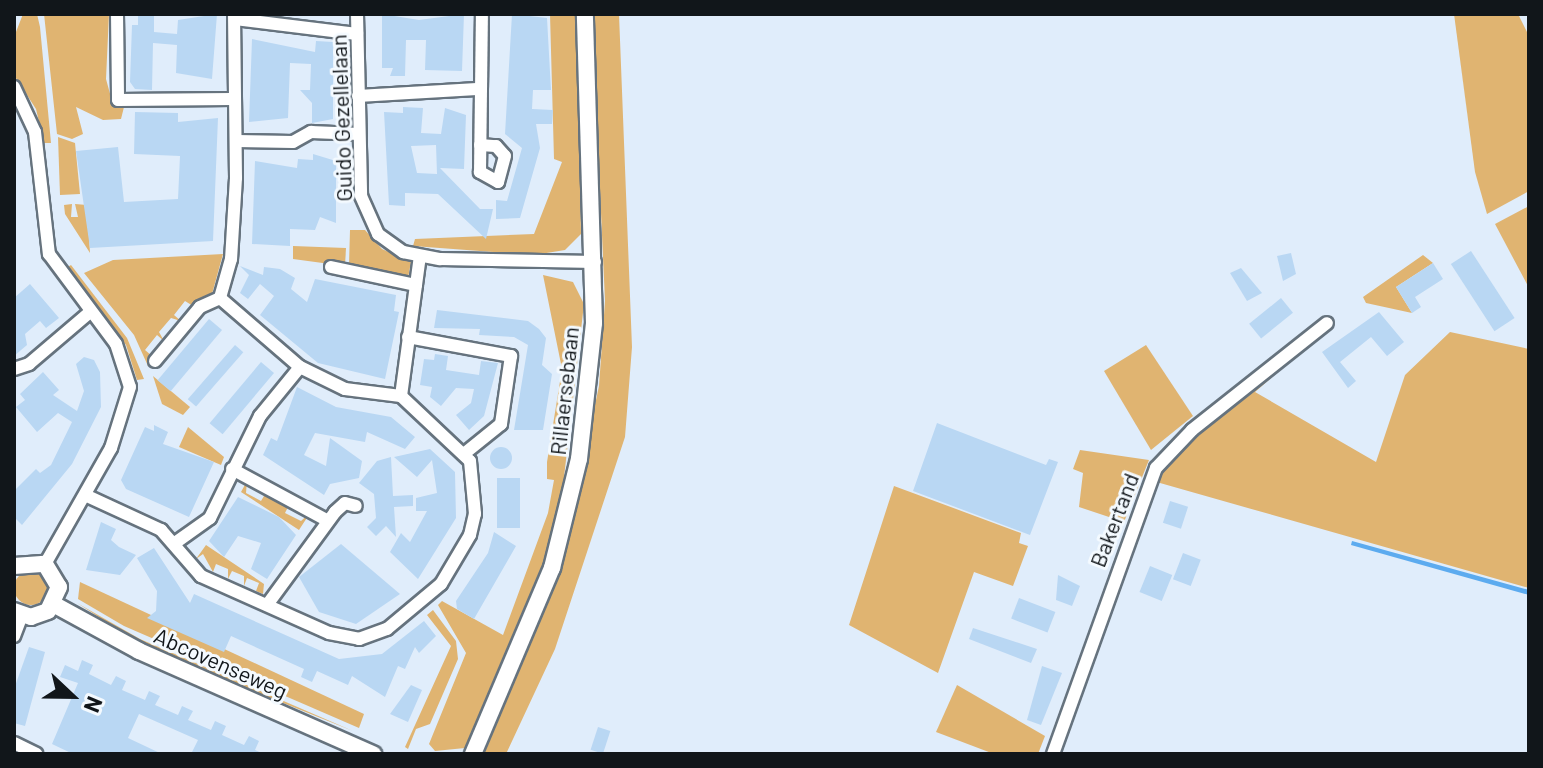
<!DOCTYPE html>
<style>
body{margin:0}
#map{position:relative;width:1543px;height:768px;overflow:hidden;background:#e0edfb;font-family:Barlow,sans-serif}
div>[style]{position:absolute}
.green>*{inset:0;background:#e0b471}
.round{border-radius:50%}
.water>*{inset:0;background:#5cabef}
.building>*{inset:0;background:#b9d7f3;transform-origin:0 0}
.roads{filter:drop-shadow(2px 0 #66737e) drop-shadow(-2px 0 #66737e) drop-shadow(0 2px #66737e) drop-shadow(0 -2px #66737e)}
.minor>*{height:12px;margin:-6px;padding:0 6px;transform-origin:6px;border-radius:6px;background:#fff}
.tertiary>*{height:16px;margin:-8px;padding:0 8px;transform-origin:8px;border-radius:8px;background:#fff}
span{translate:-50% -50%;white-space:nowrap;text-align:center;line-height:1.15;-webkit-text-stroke:6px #f4faff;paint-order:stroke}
.street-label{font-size:22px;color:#11161a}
.frame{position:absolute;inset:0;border:16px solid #11161a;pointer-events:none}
.north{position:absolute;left:32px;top:656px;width:80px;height:80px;-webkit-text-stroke:6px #f4faff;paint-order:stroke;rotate:112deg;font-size:22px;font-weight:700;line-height:32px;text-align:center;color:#11161a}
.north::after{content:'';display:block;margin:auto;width:28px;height:36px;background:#11161a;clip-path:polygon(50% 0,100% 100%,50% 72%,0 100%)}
</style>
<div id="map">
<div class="green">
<i style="clip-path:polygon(23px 14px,37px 14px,40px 27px,51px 143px,44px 143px,36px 109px,14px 75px,14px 37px)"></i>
<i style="clip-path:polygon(44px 14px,109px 14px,106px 79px,112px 101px,124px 107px,121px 119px,103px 120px,76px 107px,83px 134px,72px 139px,57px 134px)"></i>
<i style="clip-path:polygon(550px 14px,578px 14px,581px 234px,565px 250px,534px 255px,413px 246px,415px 239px,534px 234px,562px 162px,554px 159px)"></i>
<i style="clip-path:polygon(592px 14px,619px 14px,632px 347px,625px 437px,555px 649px,506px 754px,484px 754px,562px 559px,599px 386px,605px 301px)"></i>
<i style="clip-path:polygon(1454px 14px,1518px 14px,1529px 36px,1529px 191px,1487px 214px,1475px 172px)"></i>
<i style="clip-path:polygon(58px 137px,75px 143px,80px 194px,60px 195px)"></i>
<i style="clip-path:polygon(72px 204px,71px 217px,78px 217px,75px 204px,87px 205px,90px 253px,65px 214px,64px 205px)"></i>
<i style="clip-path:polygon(1529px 206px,1529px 288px,1495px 224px)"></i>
<i style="clip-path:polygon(350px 230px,365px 230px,382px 249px,411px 262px,408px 278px,349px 265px)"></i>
<i style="clip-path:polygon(293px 246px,346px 248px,345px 266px,293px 259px)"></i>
<i style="clip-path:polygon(223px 254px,212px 294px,193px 306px,185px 301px,174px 315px,181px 321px,171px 318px,159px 332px,164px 341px,157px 335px,145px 350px,152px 356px,148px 366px,134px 335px,84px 273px,113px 260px)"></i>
<i style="clip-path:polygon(1423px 255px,1433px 263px,1396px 287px,1412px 313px,1366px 303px,1363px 297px)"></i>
<i style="clip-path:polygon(71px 265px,127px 338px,144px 379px,137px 380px,126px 345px,81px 291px,66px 268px)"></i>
<i style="clip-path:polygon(543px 275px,573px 282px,584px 304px,560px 512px,534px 595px,465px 748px,435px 751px,429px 744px,466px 653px,438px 605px,442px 601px,503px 635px,548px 513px,554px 480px,547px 479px,547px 462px,562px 369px)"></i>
<i style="clip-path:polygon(1450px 332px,1529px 349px,1529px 588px,1153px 481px,1176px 450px,1313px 342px,1255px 392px,1376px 462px,1405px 375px)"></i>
<i style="clip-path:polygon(1146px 345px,1193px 416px,1151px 450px,1104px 371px)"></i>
<i style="clip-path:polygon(153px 376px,190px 407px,183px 415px,162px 404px)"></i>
<i style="clip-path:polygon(188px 427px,224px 457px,221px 465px,179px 447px)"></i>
<i style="clip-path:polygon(1080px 450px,1149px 460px,1124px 522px,1079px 507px,1083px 473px,1073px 469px)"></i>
<i style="clip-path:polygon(247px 481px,246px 493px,261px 501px,267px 491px,290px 503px,285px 513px,301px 521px,310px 513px,299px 530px,241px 492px)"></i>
<i style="clip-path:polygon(894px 486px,1021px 533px,1019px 543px,1028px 546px,1013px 586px,974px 572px,938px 673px,849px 625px)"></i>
<i style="clip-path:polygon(206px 545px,264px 584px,263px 594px,256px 591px,259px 583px,247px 578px,244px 586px,244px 576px,232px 571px,228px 579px,228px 569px,216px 564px,213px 572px,203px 554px,196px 559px)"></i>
<i class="round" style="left:14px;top:571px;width:34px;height:34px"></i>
<i style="clip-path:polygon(80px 582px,364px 714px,359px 728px,124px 626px,78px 599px)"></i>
<i style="clip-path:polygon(77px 603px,140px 639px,353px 731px,149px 649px)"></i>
<i style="clip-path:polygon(433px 610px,456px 641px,458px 659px,430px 724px,416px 729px,408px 749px,405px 747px,451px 646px,427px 615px)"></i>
<i style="clip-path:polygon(957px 685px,1045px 736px,1038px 754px,994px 754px,936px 732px)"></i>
</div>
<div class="water">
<i style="clip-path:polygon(1352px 541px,1529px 590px,1529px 595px,1351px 545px)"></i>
</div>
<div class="building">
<i style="clip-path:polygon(138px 14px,154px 14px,154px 32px,177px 34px,178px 20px,217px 14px,212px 79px,176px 73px,177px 45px,153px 43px,152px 90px,135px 89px,130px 82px,132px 25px,138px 25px)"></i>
<i style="clip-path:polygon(382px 14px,419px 20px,464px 14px,462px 71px,425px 70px,426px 40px,406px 40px,405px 76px,390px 76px,393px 68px,382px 68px)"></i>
<i style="clip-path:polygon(512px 14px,547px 18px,551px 90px,533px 90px,532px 109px,553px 110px,552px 124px,536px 124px,540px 148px,520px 218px,496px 219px,496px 200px,507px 201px,522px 148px,505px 134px)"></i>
<i style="clip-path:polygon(252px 39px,315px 52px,316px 41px,333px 42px,333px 119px,312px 123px,312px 103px,300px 90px,310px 90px,311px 64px,290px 63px,288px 118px,249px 122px)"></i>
<i style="clip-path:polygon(evenodd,403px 107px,423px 108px,421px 133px,441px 134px,445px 108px,466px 115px,464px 169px,440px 168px,480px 209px,493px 209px,486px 239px,438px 194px,405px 193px,405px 206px,389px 205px,384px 112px,403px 113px,403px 107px,436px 145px,437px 174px,417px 173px,411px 146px,436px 145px)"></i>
<i style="clip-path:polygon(135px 112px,178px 113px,178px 122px,218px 118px,213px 241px,90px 248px,76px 151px,118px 147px,124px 202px,178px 199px,180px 156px,134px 154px)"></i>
<i style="clip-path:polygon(313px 154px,336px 161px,336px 223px,320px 217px,315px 230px,290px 229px,290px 246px,252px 244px,255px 161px,297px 168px,298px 159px,313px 160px)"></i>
<i style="left:1471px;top:251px;width:80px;height:24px;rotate:57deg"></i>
<i style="clip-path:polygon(1291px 253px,1296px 274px,1283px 281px,1277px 256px)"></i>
<i style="clip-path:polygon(1433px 263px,1443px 279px,1415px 297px,1421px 307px,1412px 313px,1396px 287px)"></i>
<i style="clip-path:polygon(240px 266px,263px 275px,264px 267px,280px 269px,295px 278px,291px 289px,307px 302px,315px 279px,396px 295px,394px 311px,399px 312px,385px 379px,318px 363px,260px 315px,274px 296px,260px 284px,248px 299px,240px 293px,249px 275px)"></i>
<i style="clip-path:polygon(1241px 268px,1262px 293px,1247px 301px,1230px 273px)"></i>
<i style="clip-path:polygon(30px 284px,59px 318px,46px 328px,40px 321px,25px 334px,27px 345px,14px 356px,14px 298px)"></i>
<i style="left:1281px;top:298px;width:19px;height:41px;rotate:51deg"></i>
<i style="clip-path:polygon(437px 310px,528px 321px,539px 329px,546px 338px,542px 365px,552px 374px,543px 430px,514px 430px,528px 345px,514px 337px,479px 335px,480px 329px,434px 328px)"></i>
<i style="clip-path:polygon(1379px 312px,1404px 342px,1387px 356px,1371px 337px,1340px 362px,1356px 381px,1348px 388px,1322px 352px)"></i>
<i style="left:209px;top:319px;width:17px;height:80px;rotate:40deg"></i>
<i style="left:235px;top:345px;width:11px;height:72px;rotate:41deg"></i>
<i style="clip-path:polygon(435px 354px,448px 356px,446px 370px,479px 375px,481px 361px,498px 363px,484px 416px,469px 430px,456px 415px,471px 403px,474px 389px,456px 388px,441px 406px,430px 397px,432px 387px,420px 385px,424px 359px,434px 360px)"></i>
<i style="clip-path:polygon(84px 357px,94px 360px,100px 372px,101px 407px,72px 464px,22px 525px,14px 517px,14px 491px,36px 469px,40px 473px,51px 465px,72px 422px,58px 413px,37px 432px,16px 407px,25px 400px,20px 394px,43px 372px,59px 390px,53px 395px,77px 411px,84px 391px,76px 364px)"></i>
<i style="left:261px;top:362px;width:17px;height:80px;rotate:40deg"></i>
<i style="clip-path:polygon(297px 387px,336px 407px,391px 417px,415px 437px,405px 449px,367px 432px,365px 442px,315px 433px,304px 455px,326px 466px,330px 438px,362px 461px,359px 478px,330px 484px,324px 495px,263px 455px,271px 438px,277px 441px)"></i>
<i style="clip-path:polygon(937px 423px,1046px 465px,1049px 459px,1058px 462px,1030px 535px,913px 491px)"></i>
<i style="clip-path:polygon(154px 425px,168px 432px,163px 444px,214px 462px,189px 517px,126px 489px,121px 480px,145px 427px,154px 431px)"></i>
<i class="round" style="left:490px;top:447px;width:22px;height:22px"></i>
<i style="clip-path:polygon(430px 449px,455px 472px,456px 518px,418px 579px,390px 552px,401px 533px,410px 542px,427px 511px,416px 511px,416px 498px,437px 493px,432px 460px,417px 477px,394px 457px)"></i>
<i style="clip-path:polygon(391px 457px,393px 496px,413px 495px,413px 506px,394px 507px,396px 537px,386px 526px,376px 536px,367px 527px,376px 518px,374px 494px,359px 483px,377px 461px)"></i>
<i style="left:497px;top:478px;width:23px;height:50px"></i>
<i style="clip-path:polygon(238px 497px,279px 517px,296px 535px,267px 579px,251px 569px,261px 543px,238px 536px,224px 557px,209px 541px)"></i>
<i style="left:1170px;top:501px;width:19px;height:23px;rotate:18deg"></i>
<i style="clip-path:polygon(101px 522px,116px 529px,111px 540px,119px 547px,136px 555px,120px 575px,86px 570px)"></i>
<i style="clip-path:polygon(494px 532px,516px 546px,474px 619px,457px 609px,456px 601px,488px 553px)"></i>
<i style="clip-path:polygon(341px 544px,400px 594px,356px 624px,319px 612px,299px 577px)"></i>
<i style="clip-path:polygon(154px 548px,190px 603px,194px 594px,339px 659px,382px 654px,424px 621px,436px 636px,419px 653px,415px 647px,405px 669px,398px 666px,385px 697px,352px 676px,348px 685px,317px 671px,312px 682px,301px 677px,304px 669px,231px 636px,224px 652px,147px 618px,156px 611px,157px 591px,137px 558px)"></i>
<i style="left:1183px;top:553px;width:19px;height:28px;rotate:21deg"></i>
<i style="left:1150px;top:566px;width:24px;height:28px;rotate:22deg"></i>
<i style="clip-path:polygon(1058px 575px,1080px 586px,1072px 606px,1056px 600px)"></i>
<i style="left:1019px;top:598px;width:39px;height:22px;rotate:21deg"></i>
<i style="clip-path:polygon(973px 628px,1037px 649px,1031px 663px,969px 639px)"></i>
<i style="clip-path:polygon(29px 647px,45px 652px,25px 726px,14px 723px,14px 689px)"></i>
<i style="clip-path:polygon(82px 660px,93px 665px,89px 674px,111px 685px,116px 676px,126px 681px,122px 690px,145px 700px,149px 691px,160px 696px,155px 705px,178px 715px,182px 706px,193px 711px,188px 720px,211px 730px,215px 721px,226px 726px,222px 735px,244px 745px,249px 736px,259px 741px,255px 750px,264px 754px,191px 754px,198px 740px,139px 714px,128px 738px,162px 754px,73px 754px,52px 744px,78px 683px,60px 677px,65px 665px,78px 671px)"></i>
<i style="clip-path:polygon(1042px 666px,1062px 673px,1041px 725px,1027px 720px)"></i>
<i style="clip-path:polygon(411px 685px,422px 690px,408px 722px,390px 714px)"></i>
<i style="left:598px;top:727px;width:13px;height:24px;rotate:18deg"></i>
</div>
<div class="roads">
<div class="minor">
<i style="left:117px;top:14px;width:86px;rotate:89.3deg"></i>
<i style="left:118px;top:100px;width:114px;rotate:-0.5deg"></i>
<i style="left:234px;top:14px;width:164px;rotate:89.3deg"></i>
<i style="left:236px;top:178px;width:81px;rotate:93.5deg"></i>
<i style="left:231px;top:259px;width:41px;rotate:105.8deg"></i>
<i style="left:220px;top:298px;width:106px;rotate:40.8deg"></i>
<i style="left:300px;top:367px;width:50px;rotate:26.1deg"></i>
<i style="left:345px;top:389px;width:56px;rotate:7.1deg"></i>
<i style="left:357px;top:14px;width:182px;rotate:88.7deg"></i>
<i style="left:361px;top:196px;width:42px;rotate:65.9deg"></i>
<i style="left:378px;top:234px;width:31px;rotate:36deg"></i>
<i style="left:403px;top:252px;width:38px;rotate:11deg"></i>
<i style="left:440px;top:259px;width:155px;rotate:1.1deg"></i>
<i style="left:235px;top:19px;width:123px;rotate:7deg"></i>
<i style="left:14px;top:87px;width:50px;rotate:65deg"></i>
<i style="left:35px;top:132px;width:123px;rotate:83.5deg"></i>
<i style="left:49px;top:254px;width:112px;rotate:53.3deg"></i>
<i style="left:116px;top:344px;width:45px;rotate:72deg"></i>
<i style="left:130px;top:387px;width:64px;rotate:107.3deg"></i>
<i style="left:111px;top:448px;width:133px;rotate:119.6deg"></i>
<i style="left:358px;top:96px;width:119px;rotate:-3.4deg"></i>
<i style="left:237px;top:141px;width:56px;rotate:1deg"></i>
<i style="left:293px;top:142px;width:21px;rotate:-29deg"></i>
<i style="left:311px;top:132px;width:48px;rotate:2.4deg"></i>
<i style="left:480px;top:145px;width:16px;rotate:4deg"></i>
<i style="left:496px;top:146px;width:13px;rotate:48deg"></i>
<i style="left:505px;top:156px;width:27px;rotate:105deg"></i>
<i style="left:498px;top:182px;width:21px;rotate:-151deg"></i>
<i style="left:480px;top:172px;width:158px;rotate:-89.3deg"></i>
<i style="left:331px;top:267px;width:87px;rotate:12deg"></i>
<i style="left:408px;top:337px;width:105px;rotate:10.5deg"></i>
<i style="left:511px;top:356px;width:69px;rotate:98.4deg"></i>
<i style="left:501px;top:424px;width:46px;rotate:141.1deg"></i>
<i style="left:155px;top:361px;width:70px;rotate:-50.2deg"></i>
<i style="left:200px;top:307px;width:22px;rotate:-24deg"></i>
<i style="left:14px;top:369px;width:16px;rotate:-18deg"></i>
<i style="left:29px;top:364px;width:79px;rotate:-40.4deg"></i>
<i style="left:232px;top:469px;width:109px;rotate:28.4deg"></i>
<i style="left:85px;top:495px;width:84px;rotate:24.7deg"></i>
<i style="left:161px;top:530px;width:61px;rotate:49deg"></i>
<i style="left:201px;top:576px;width:140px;rotate:24deg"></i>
<i style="left:329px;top:633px;width:31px;rotate:11deg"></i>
<i style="left:359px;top:639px;width:30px;rotate:-20deg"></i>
<i style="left:387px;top:629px;width:70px;rotate:-39.8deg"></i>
<i style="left:441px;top:584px;width:57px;rotate:-59.4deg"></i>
<i style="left:470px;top:535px;width:22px;rotate:-77deg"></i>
<i style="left:475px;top:514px;width:53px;rotate:-95.4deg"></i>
<i style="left:470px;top:461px;width:95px;rotate:-136.7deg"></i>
<i style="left:401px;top:396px;width:141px;rotate:-82.3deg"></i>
<i style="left:175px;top:543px;width:43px;rotate:-35.5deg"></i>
<i style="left:210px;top:518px;width:114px;rotate:-63.9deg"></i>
<i style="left:260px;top:416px;width:63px;rotate:-50.8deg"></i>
<i style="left:267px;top:605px;width:115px;rotate:-53.8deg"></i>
<i style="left:335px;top:512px;width:13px;rotate:-42deg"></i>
<i style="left:345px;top:503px;width:11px;rotate:15deg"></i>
<i style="left:14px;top:636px;width:22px;rotate:-69deg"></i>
<i style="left:14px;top:743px;width:25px;rotate:26deg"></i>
<i style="left:1053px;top:754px;width:304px;rotate:-70.2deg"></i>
<i style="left:1156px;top:468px;width:52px;rotate:-46.5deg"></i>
<i style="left:1192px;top:430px;width:172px;rotate:-38.4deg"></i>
</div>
<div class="tertiary">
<i style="left:14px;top:566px;width:31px;rotate:-4deg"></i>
<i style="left:45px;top:564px;width:27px;rotate:59deg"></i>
<i style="left:59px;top:587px;width:26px;rotate:115deg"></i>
<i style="left:48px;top:611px;width:18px;rotate:161deg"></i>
<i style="left:31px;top:617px;width:18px;rotate:-161deg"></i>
<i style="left:55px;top:605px;width:96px;rotate:28.7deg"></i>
<i style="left:139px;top:651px;width:256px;rotate:23.8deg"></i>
<i style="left:473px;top:754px;width:202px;rotate:-67deg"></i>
<i style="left:552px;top:568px;width:112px;rotate:-76.1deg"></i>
<i style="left:579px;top:459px;width:137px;rotate:-83.7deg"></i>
<i style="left:594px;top:323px;width:309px;rotate:-91.7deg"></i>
</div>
</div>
<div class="street-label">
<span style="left:341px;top:118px;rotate:-92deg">Guido Gezellelaan</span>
<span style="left:564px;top:391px;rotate:-84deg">Rillaersebaan</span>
<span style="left:1114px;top:520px;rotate:-69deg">Bakertand</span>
<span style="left:221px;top:663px;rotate:24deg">Abcovenseweg</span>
</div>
<div class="frame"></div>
<div class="north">N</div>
</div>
